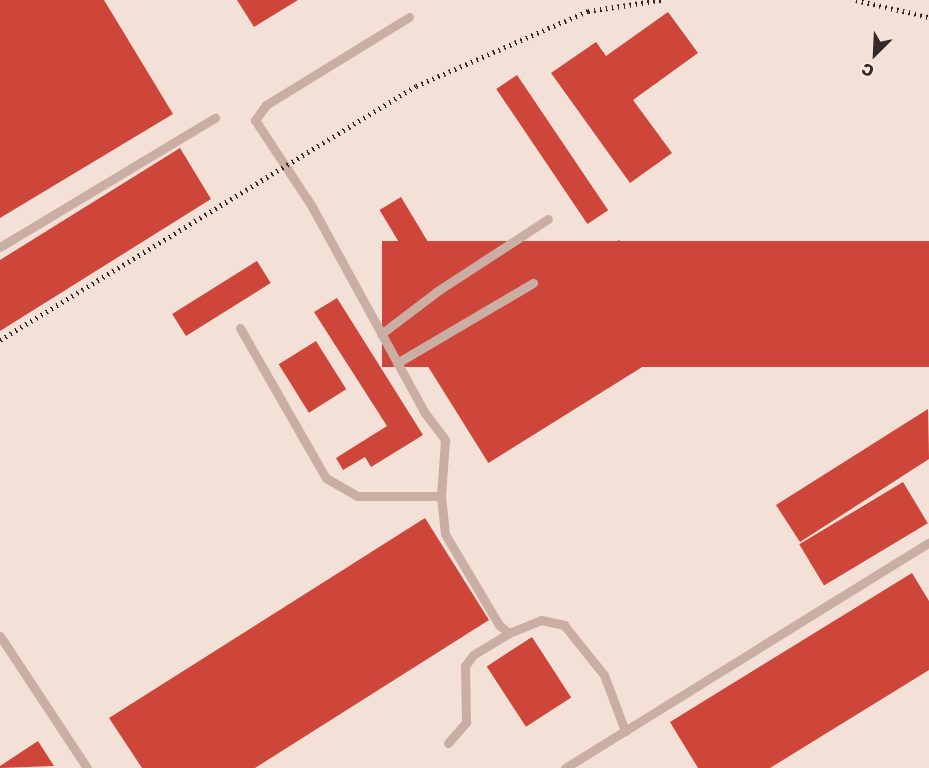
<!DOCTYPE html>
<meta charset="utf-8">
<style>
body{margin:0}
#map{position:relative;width:929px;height:768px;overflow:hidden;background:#f3e1d7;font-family:"Golos Text",sans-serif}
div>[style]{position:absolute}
.building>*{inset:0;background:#ce453a;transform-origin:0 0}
.service>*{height:9px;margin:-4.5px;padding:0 4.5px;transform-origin:4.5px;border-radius:4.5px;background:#cbaea3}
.rail>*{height:4.5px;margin-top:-2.25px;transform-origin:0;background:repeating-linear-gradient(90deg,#352825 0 1.5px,transparent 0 6px)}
span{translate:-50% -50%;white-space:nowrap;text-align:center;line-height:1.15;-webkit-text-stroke:6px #faece4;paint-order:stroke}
.north{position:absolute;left:845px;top:24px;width:60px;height:60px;-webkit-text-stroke:4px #faece4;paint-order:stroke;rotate:204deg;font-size:16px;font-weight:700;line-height:24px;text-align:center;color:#352825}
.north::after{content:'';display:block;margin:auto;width:21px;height:27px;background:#352825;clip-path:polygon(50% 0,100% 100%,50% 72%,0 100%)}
</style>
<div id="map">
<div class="building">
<i style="clip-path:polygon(0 0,104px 0,173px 114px,0 218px)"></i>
<i style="clip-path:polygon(237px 0,298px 0,254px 27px)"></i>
<i style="clip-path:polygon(668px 12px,698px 53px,633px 100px,672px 153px,630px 183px,551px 73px,596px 42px,606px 56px)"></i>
<i style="left:517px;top:75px;width:163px;height:25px;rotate:56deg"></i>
<i style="clip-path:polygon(180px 148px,211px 199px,0 331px,0 260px)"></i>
<i style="left:401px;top:197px;width:85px;height:25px;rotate:59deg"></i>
<i style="left:619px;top:240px;width:120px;height:229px;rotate:58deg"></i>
<i style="left:929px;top:241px;width:126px;height:547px;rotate:90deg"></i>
<i style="left:257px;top:261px;width:26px;height:100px;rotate:58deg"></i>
<i style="clip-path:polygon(337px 298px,423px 435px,371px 467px,365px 457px,343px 470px,336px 458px,387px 426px,314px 312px)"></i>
<i style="left:316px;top:341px;width:57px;height:44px;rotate:58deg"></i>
<i style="clip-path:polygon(928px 409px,929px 459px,800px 542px,776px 505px)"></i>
<i style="left:903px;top:482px;width:48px;height:121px;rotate:59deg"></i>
<i style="clip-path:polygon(425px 518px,489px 620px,255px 768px,142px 768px,109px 718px)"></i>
<i style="clip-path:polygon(912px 573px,929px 601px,929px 670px,770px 768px,698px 768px,670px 722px)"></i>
<i style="left:532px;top:637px;width:72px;height:54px;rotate:57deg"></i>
<i style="clip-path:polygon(38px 741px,54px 766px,0 768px,0 766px)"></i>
</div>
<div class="service">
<i style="left:409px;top:17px;width:168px;rotate:148.4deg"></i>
<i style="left:266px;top:105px;width:19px;rotate:126deg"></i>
<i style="left:255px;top:120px;width:102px;rotate:56.6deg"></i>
<i style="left:311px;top:205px;width:237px;rotate:61.3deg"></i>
<i style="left:425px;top:413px;width:34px;rotate:53deg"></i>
<i style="left:445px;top:440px;width:56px;rotate:94.1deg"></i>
<i style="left:441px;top:496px;width:38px;rotate:84deg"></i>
<i style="left:445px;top:534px;width:106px;rotate:59.3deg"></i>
<i style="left:499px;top:625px;width:13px;rotate:39deg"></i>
<i style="left:509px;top:633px;width:35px;rotate:-22deg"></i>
<i style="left:541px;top:620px;width:24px;rotate:12deg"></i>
<i style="left:564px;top:625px;width:64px;rotate:51.3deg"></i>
<i style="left:604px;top:675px;width:60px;rotate:69.4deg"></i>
<i style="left:0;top:247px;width:251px;rotate:-31deg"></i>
<i style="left:240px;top:328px;width:173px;rotate:60.2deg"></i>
<i style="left:326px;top:478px;width:36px;rotate:30deg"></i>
<i style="left:357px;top:496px;width:84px"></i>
<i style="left:381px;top:334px;width:73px;rotate:-37.2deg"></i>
<i style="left:439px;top:290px;width:130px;rotate:-33.1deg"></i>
<i style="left:397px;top:363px;width:158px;rotate:-30.5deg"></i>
<i style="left:0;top:636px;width:158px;rotate:56.6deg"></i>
<i style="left:448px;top:743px;width:28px;rotate:-49deg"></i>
<i style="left:466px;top:722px;width:56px;rotate:-91deg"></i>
<i style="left:465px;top:666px;width:14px;rotate:-54deg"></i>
<i style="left:473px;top:655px;width:42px;rotate:-31.4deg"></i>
<i style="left:565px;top:768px;width:428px;rotate:-31.8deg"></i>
</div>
<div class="rail">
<i style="left:856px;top:0;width:75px;rotate:13.1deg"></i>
<i style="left:0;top:340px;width:487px;rotate:-31.4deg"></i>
<i style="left:416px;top:86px;width:188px;rotate:-23.6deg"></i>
<i style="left:588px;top:11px;width:74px;rotate:-8.6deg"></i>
</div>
<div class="north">С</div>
</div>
